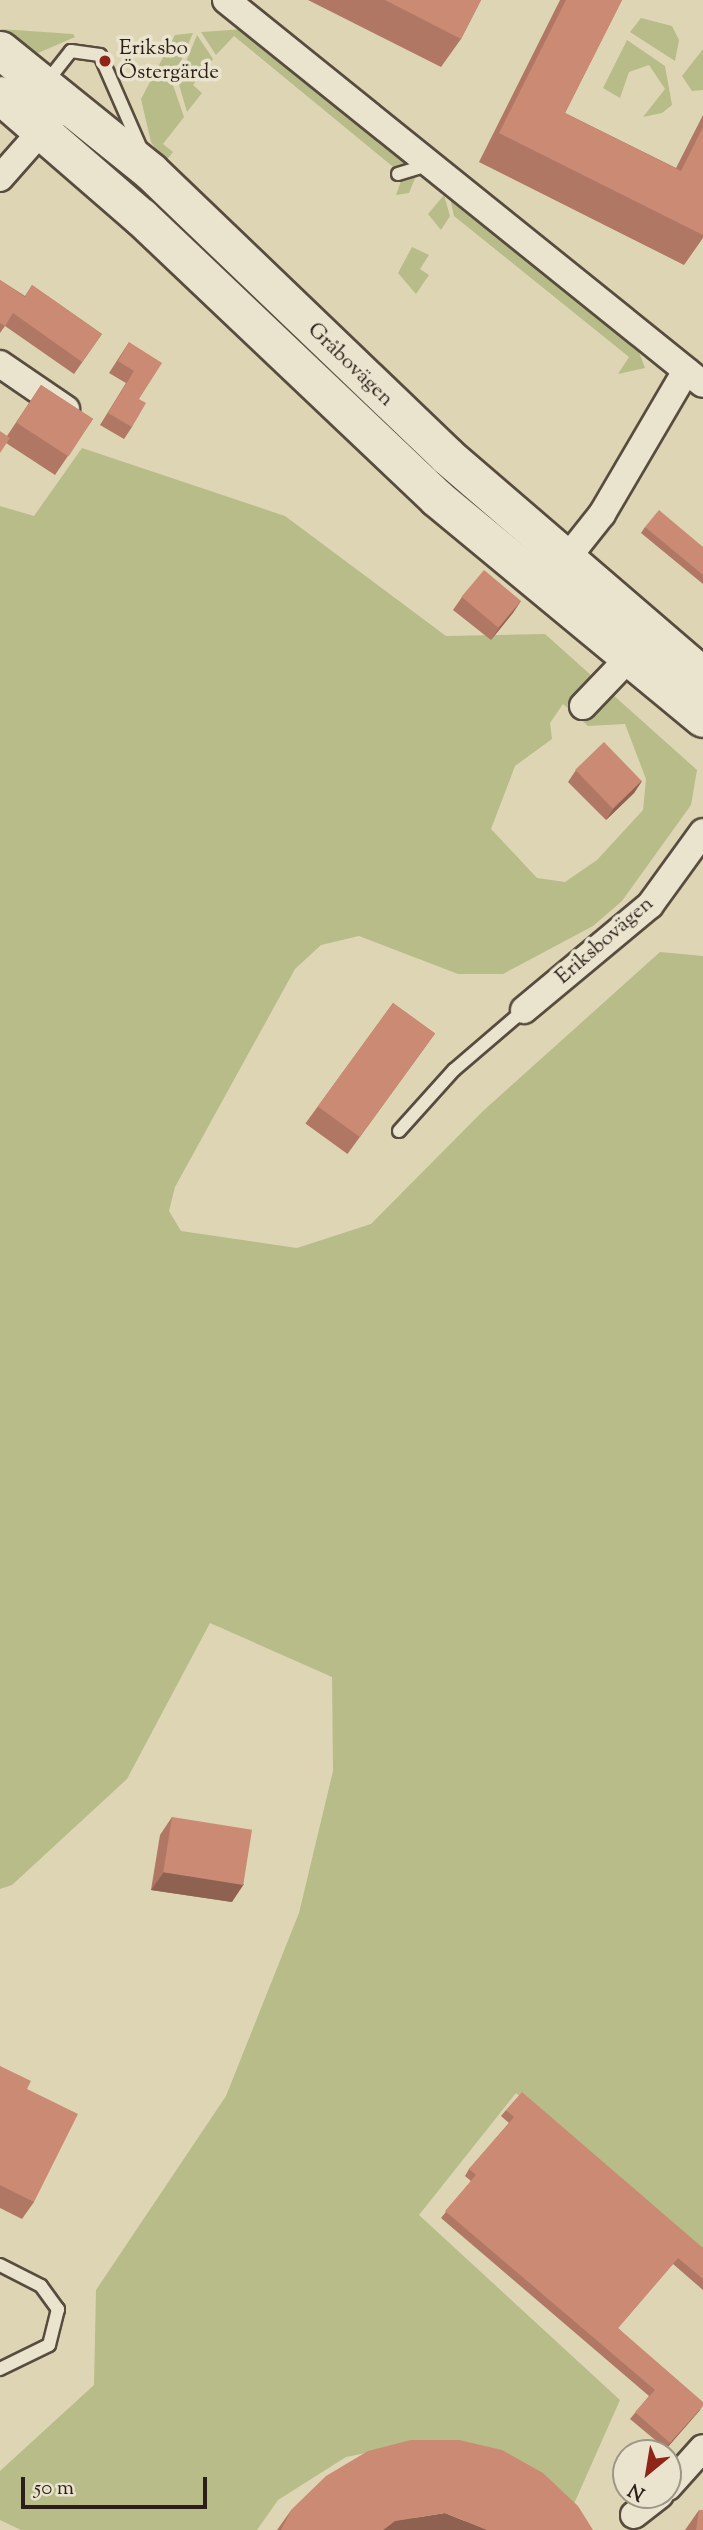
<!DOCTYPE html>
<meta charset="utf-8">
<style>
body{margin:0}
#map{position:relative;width:703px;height:2530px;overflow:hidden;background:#ded5b5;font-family:"Sorts Mill Goudy",serif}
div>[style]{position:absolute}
.green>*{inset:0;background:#b8bc89}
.roads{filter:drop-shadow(2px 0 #584c3f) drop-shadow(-2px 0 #584c3f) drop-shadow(0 2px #584c3f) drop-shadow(0 -2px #584c3f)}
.lane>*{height:12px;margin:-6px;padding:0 6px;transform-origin:6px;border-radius:6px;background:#eae4cf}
.street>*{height:26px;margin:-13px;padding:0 13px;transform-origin:13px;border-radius:13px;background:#eae4cf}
.secondary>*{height:37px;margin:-18.5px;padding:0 18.5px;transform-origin:18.5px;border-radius:18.5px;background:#eae4cf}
.wall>*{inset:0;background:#af7764;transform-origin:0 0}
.shaded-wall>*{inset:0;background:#8e6151}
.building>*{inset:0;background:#cb8a74;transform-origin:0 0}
.dots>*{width:19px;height:19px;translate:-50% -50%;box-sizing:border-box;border:4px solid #eae4cf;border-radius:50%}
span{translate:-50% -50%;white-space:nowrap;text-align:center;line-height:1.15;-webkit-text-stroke:7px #eae4cf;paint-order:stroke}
.poi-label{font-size:21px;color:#2c1e18}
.left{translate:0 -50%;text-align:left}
.street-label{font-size:21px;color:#2c1e18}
.north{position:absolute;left:612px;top:2439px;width:70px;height:70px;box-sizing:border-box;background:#eae4cf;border:2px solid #9e9586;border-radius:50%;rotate:210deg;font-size:19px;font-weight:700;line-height:28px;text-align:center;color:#2c1e18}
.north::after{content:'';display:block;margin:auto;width:24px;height:32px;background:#8f2418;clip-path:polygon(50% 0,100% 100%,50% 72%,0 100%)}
.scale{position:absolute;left:21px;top:2477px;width:186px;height:32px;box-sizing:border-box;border:4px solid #2c1e18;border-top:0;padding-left:9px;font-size:21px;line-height:24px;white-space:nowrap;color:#2c1e18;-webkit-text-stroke:5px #eae4cf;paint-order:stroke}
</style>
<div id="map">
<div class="green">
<i style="clip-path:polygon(641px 18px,672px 26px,679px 40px,675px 61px,630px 32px)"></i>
<i style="clip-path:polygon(0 29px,73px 34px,75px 37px,38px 53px)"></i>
<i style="clip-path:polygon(245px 29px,419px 169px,409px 193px,396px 195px,403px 175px,234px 36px,216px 55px,201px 32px)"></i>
<i style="clip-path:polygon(193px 33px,172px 82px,184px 117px,163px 144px,173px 152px,165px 162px,151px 142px,141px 99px,175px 35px)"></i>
<i style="clip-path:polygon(197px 35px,213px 59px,193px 85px,202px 93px,187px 112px,178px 81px)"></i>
<i style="clip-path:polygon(627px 40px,665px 66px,672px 105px,662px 113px,643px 117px,665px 89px,649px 65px,629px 72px,620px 98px,603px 88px)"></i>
<i style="clip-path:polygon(703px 49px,703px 90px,692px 91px,682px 76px)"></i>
<i style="clip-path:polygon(444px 195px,450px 216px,441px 230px,428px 214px)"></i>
<i style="clip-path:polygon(450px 198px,637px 346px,645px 368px,618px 374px,629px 357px,454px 216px)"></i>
<i style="clip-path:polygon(412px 247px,429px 255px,420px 269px,429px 275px,416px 294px,398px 273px)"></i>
<i style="clip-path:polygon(evenodd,82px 448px,285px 516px,446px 636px,545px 634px,697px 770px,691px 805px,622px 901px,593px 926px,503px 974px,458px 974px,359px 936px,321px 945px,295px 969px,175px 1187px,169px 1211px,181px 1231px,297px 1248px,371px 1224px,483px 1111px,660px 952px,703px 956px,703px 2251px,516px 2093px,419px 2215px,620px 2400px,573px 2506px,419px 2442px,346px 2457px,278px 2500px,257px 2530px,21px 2530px,0 2520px,0 2471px,94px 2385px,96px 2290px,226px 2096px,299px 1913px,333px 1771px,332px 1677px,210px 1623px,127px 1779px,12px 1885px,0 1889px,0 506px,34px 516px,82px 448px,563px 704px,588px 726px,625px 724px,646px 779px,643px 810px,597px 860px,565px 882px,537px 878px,491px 829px,515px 766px,552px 739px,550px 723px,563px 704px)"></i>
</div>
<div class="roads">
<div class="lane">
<i style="left:45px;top:84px;width:42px;rotate:-51.8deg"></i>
<i style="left:71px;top:51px;width:29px;rotate:8deg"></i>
<i style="left:100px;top:55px;width:105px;rotate:66.4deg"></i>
<i style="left:398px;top:174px;width:31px;rotate:-17deg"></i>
<i style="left:399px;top:1131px;width:82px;rotate:-48deg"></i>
<i style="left:454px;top:1070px;width:92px;rotate:-40.6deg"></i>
<i style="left:0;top:2265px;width:46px;rotate:27.1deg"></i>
<i style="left:41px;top:2286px;width:29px;rotate:54deg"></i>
<i style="left:58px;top:2309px;width:37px;rotate:104deg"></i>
<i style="left:49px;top:2345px;width:55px;rotate:153.9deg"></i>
</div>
<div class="street">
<i style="left:226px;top:0;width:612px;rotate:38.84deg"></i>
<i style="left:0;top:178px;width:79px;rotate:-48.6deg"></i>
<i style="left:0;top:364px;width:80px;rotate:34.3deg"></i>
<i style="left:556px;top:572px;width:74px;rotate:-51.6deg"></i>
<i style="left:602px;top:514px;width:166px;rotate:-59.6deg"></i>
<i style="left:583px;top:706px;width:64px;rotate:-46.3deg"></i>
<i style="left:524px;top:1010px;width:164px;rotate:-39.8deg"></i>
<i style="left:650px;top:905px;width:90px;rotate:-54deg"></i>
<i style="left:668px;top:2487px;width:52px;rotate:-48.1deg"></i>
<i style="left:634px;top:2515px;width:33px;rotate:-38deg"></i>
</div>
<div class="secondary">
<i style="left:0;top:50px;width:193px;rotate:38.9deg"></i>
<i style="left:150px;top:171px;width:412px;rotate:43.8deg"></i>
<i style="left:447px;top:456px;width:338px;rotate:40.7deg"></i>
<i style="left:0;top:95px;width:186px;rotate:40.9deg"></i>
<i style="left:141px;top:217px;width:408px;rotate:43.5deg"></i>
<i style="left:437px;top:498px;width:345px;rotate:39.6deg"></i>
</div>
</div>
<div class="wall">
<i style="clip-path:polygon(308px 0,481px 0,461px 39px,441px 67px)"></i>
<i style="clip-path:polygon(560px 0,622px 0,565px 113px,676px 168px,703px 115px,703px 238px,684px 265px,479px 162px)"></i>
<i style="clip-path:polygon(0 280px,25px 296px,32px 285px,102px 334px,74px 374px,5px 326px,0 333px)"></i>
<i style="clip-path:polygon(129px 342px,139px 399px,132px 427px,124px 439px,100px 425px,126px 383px,109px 373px)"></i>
<i style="clip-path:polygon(41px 385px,93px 419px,55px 475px,6px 443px,7px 436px)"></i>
<i style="clip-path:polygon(645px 527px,703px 547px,703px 584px,641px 533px)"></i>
<i style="clip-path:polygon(462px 597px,521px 601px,491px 640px,453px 610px)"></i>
<i style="clip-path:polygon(576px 770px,642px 781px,634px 793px,606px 820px,568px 782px)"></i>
<i style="left:393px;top:1003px;width:52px;height:149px;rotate:36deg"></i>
<i style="clip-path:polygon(172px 1817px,232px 1902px,151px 1890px,160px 1835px)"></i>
<i style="clip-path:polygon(0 2066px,27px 2089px,34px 2202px,22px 2219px,0 2208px)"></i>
<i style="clip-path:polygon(506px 2110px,703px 2248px,703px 2290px,673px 2264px,618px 2328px,700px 2410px,666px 2449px,630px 2419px,649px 2396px,441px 2218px,471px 2181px,465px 2176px,469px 2169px,509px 2123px,501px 2116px)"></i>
<i style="clip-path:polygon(292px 2509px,593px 2530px,277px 2530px)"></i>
<i style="clip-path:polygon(699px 2510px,703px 2530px,685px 2530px)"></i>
</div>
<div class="shaded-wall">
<i style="clip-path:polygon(521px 601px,513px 613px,491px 640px,499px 628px)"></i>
<i style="clip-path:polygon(642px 781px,634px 793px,606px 820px,614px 808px)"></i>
<i style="clip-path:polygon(164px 1872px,244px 1884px,232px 1902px,151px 1890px)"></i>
<i style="clip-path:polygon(703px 2406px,700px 2410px,666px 2449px,670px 2443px)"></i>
<i style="clip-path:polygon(445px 2513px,487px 2530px,383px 2530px,395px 2521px)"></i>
</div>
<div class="building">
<i style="clip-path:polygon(385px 0,481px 0,461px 39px)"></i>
<i style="clip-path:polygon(566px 0,622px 0,565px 113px,681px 171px,703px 127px,703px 235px,499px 133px)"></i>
<i style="clip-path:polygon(0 280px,25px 297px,32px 285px,102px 334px,82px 362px,13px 313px,5px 326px,0 323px)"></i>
<i style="clip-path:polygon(129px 342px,162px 363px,139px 399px,146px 403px,132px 427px,108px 413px,134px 371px,118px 361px)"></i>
<i style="left:41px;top:385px;width:62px;height:45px;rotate:33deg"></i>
<i style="clip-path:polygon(0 431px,10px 438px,0 453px)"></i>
<i style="clip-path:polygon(659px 510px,703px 547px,703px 575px,645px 527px)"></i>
<i style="left:484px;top:570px;width:48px;height:35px;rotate:40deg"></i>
<i style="left:604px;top:742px;width:54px;height:40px;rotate:46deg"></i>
<i style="left:393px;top:1003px;width:52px;height:128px;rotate:36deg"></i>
<i style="left:172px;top:1817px;width:81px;height:56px;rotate:9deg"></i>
<i style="clip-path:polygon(0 2066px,31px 2081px,27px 2089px,78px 2114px,34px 2202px,0 2185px)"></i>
<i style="clip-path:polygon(522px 2092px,703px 2248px,703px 2279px,678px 2258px,618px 2328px,703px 2402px,703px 2406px,670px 2443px,635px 2412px,655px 2390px,445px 2211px,476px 2175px,469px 2169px,514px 2117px,506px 2110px)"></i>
<i style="clip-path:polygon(411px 2440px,459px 2440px,502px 2450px,543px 2473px,578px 2506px,593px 2530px,487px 2530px,445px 2513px,395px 2521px,383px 2530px,281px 2530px,292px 2509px,326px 2476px,368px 2451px)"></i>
<i style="clip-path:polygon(699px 2510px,703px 2510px,703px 2530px,696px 2530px)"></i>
</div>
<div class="dots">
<i style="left:105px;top:61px;background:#8f2418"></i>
</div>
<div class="poi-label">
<span class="left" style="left:119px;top:61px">Eriksbo<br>Östergärde</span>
</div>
<div class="street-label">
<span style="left:350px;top:365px;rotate:44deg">Gråbovägen</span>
<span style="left:605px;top:941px;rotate:-41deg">Eriksbovägen</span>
</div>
<div class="north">N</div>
<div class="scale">50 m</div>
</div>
